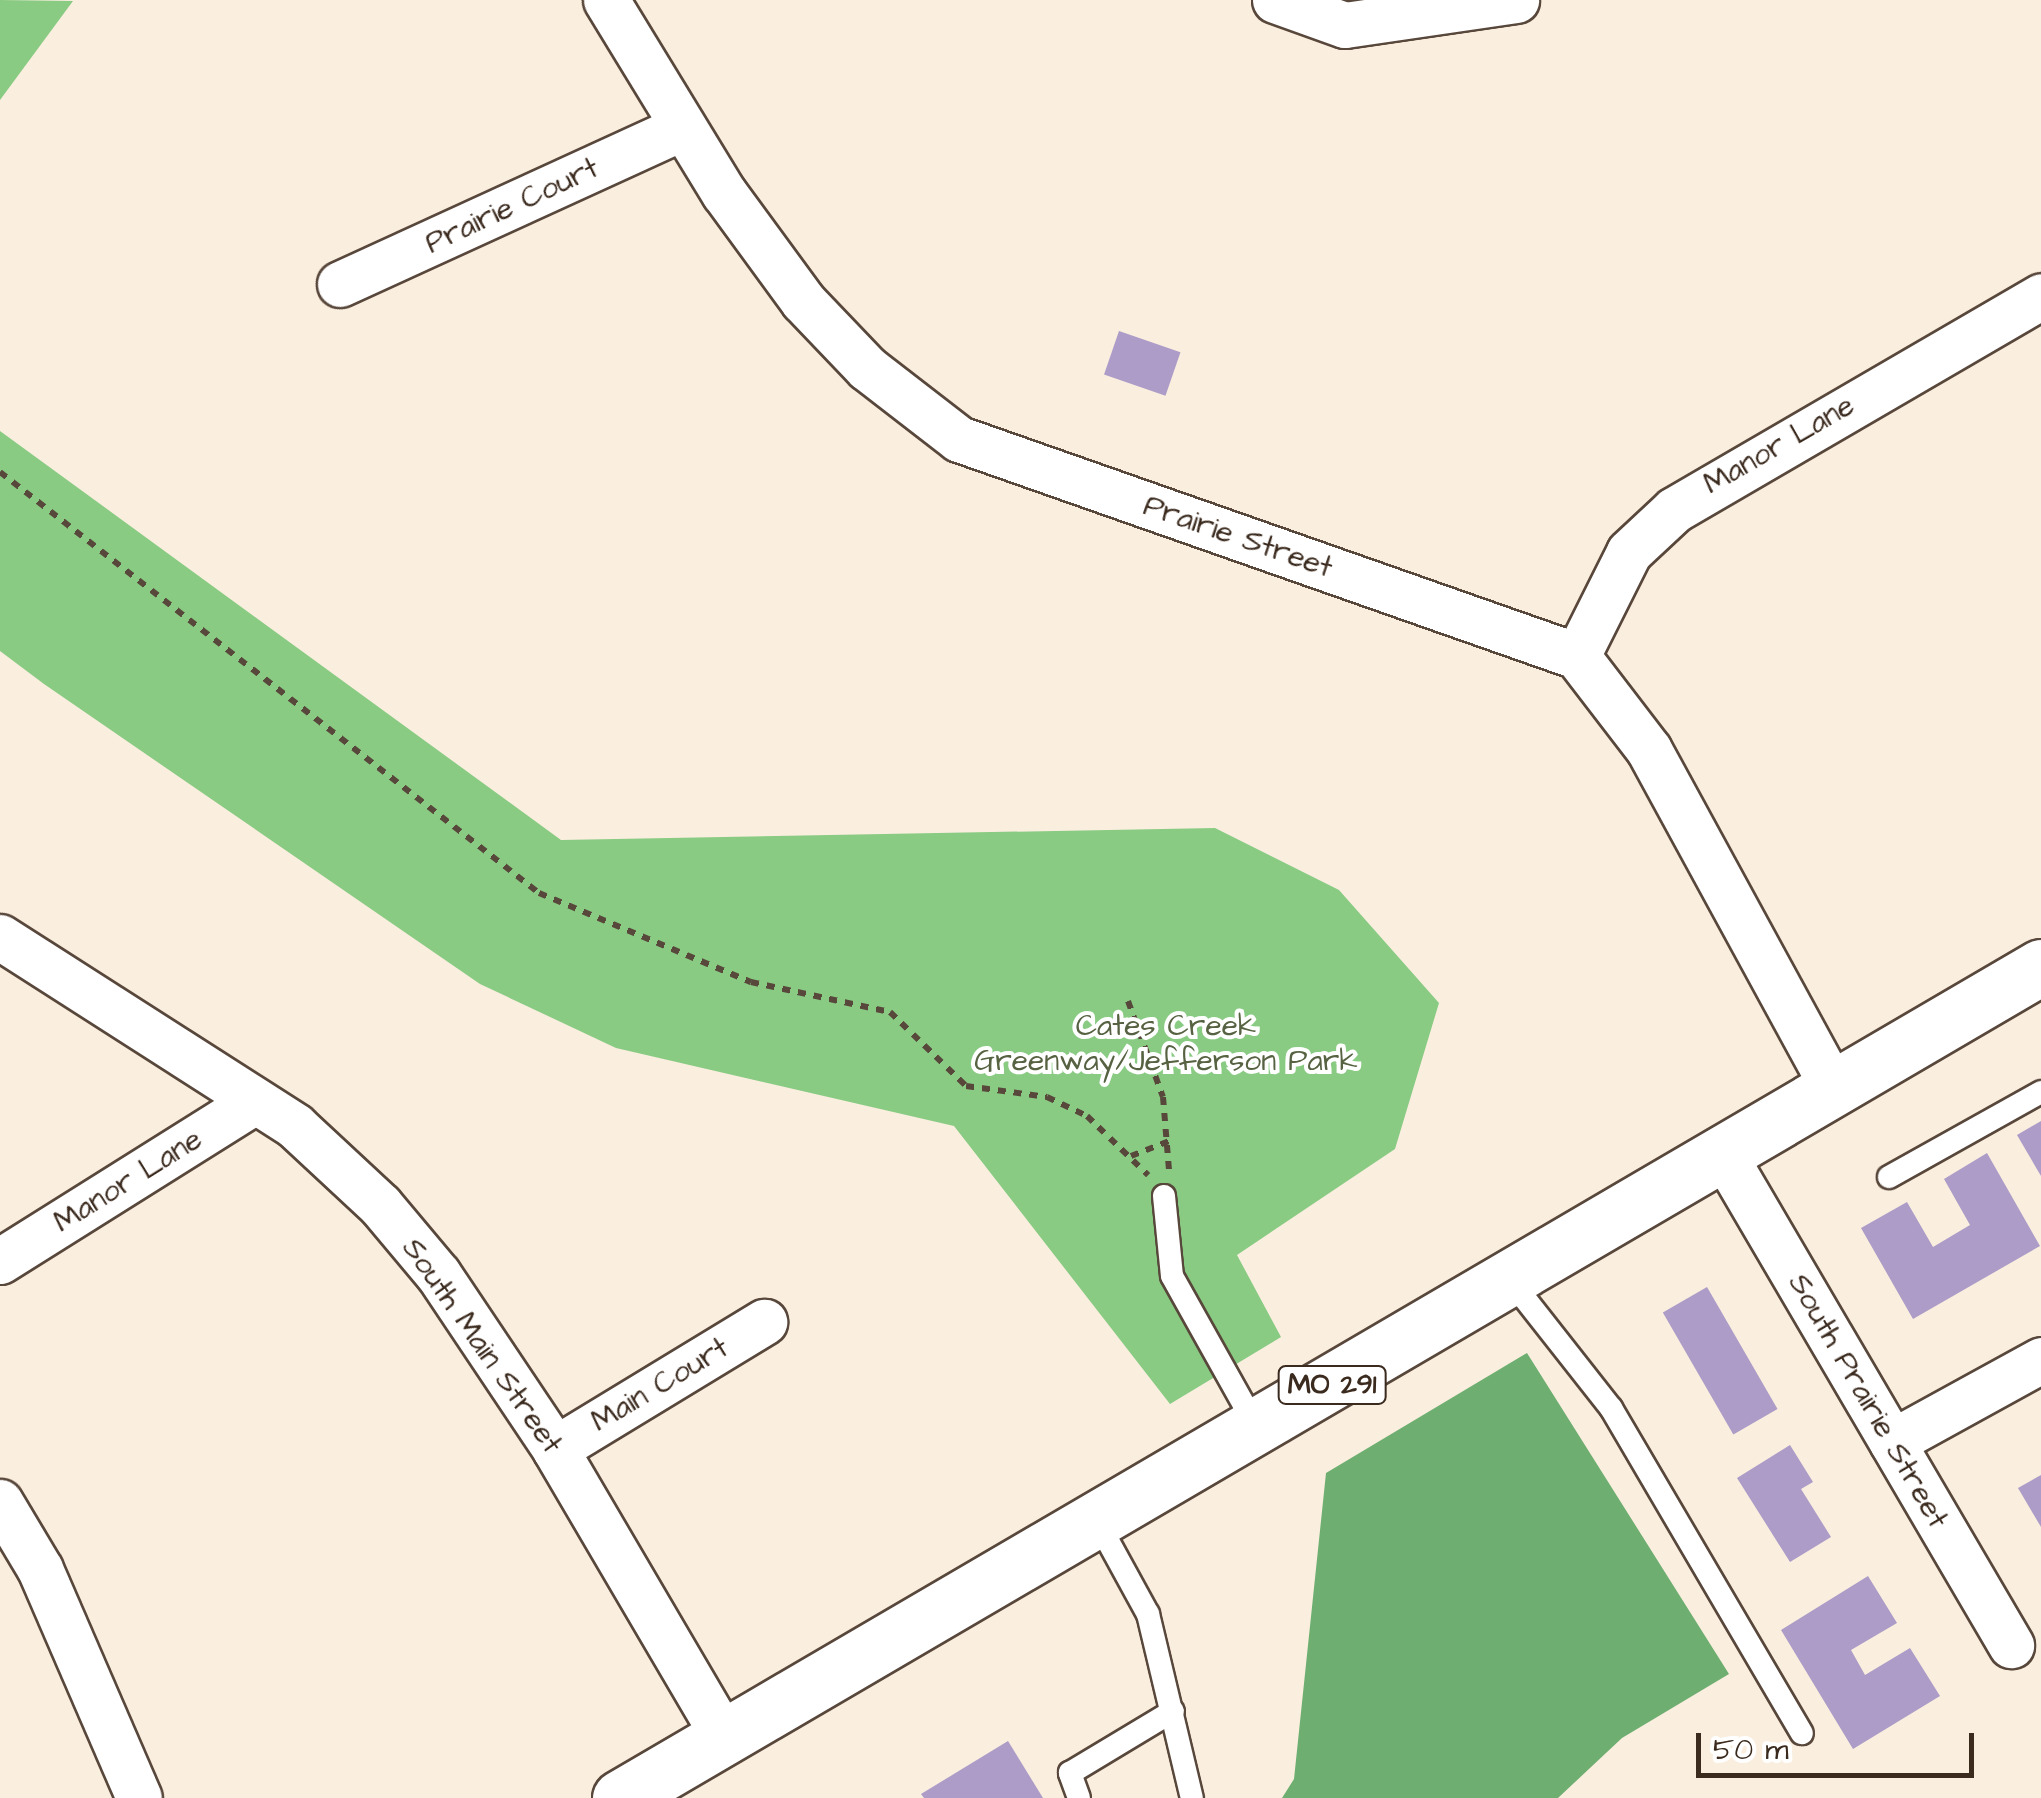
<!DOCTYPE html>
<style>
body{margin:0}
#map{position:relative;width:2041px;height:1798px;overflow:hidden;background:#faeedf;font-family:"Architects Daughter",sans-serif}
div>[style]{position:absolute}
.green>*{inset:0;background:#89cb83}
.forest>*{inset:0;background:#6eaf71}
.building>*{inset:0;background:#ac9cc7;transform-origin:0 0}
.path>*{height:6px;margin-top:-3px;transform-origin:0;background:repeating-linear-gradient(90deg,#58473b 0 8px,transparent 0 16px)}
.roads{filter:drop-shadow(2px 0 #58473b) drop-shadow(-2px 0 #58473b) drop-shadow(0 2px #58473b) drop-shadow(0 -2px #58473b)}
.lane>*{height:22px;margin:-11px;padding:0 11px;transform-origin:11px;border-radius:11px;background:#fff}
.street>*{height:45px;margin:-22.5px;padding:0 22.5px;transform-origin:22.5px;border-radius:22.5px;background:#fff}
.highway>*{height:55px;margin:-27.5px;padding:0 27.5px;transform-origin:27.5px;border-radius:27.5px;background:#fff}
span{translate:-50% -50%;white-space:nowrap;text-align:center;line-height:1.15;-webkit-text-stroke:8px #fff;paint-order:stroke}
.shield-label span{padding:2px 8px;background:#fff;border:2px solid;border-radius:8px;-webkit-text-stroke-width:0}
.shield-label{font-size:28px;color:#3b2a1e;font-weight:700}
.street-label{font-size:30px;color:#3b2a1e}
.park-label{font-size:30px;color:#566241}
.scale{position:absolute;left:1696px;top:1733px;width:278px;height:45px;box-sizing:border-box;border:5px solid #3b2a1e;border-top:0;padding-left:12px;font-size:30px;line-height:35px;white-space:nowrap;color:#3b2a1e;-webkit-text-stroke:8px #fff;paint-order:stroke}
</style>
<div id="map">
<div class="green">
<i style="clip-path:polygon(0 0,73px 1px,0 100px)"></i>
<i style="clip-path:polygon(0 431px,561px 840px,1215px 828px,1339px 890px,1439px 1003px,1395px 1149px,1237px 1255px,1281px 1337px,1170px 1404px,954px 1126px,616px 1048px,480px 984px,44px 684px,0 651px)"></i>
</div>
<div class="forest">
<i style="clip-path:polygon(1527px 1353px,1729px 1674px,1622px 1738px,1558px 1798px,1282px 1798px,1294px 1779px,1326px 1473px)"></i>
</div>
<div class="building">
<i style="left:1119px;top:331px;width:65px;height:46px;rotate:19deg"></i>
<i style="clip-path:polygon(2041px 1121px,2041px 1176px,2017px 1135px)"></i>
<i style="clip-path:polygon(1987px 1153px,2040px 1246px,1913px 1319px,1861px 1228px,1907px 1202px,1933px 1247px,1970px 1225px,1944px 1179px)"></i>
<i style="left:1707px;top:1287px;width:141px;height:51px;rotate:60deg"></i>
<i style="clip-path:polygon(1790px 1445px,1813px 1482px,1801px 1489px,1831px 1537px,1790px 1562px,1737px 1478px)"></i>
<i style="clip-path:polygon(2041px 1475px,2041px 1527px,2018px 1488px)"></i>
<i style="clip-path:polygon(1868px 1576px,1897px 1623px,1851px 1650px,1865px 1675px,1910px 1648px,1940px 1696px,1853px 1749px,1781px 1630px)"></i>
<i style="clip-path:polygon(1008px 1741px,1043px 1798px,924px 1798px,921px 1794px)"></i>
</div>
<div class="path">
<i style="left:0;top:472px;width:684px;rotate:37.99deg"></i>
<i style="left:539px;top:893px;width:230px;rotate:22.8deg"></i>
<i style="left:751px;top:982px;width:142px;rotate:12.2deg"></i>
<i style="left:890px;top:1012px;width:106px;rotate:44.2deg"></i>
<i style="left:966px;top:1086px;width:82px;rotate:7.7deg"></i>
<i style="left:1047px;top:1097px;width:44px;rotate:25.4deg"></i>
<i style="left:1087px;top:1116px;width:85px;rotate:44deg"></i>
<i style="left:1128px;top:1001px;width:102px;rotate:70deg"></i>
<i style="left:1163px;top:1097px;width:73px;rotate:85.3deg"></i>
<i style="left:1131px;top:1156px;width:41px;rotate:-21.5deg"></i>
</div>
<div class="roads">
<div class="lane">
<i style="left:1889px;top:1177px;width:174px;rotate:-29.2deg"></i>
<i style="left:1164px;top:1196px;width:80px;rotate:84.3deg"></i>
<i style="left:1172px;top:1276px;width:172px;rotate:60.8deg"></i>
<i style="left:1511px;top:1281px;width:162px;rotate:51.8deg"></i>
<i style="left:1611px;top:1408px;width:377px;rotate:59.6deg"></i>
<i style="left:1097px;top:1521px;width:106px;rotate:61.3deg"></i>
<i style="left:1148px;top:1614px;width:189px;rotate:76.6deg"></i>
<i style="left:1079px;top:1798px;width:27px;rotate:-110deg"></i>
<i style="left:1070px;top:1773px;width:120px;rotate:-31deg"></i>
</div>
<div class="street">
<i style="left:606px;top:0;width:226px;rotate:58.6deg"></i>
<i style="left:724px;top:193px;width:134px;rotate:53.8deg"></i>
<i style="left:803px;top:301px;width:93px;rotate:46.3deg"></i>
<i style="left:867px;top:368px;width:116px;rotate:37.7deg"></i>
<i style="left:959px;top:439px;width:655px;rotate:19.35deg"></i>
<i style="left:1577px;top:656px;width:118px;rotate:52.5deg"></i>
<i style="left:1649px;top:750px;width:386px;rotate:61.4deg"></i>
<i style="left:1275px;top:0;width:74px;rotate:19.7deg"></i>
<i style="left:1345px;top:25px;width:173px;rotate:-8.3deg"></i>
<i style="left:340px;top:284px;width:377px;rotate:-24.6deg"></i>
<i style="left:1577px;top:656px;width:116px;rotate:-63.4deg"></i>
<i style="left:1629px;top:552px;width:62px;rotate:-43deg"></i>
<i style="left:1674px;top:510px;width:425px;rotate:-30.2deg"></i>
<i style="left:0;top:937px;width:350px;rotate:32.6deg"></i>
<i style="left:295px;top:1126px;width:116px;rotate:42.9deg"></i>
<i style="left:380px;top:1205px;width:90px;rotate:50deg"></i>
<i style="left:438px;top:1274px;width:211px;rotate:56.2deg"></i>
<i style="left:555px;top:1449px;width:334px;rotate:59.6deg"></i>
<i style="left:1725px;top:1157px;width:566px;rotate:59.63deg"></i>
<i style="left:0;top:1261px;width:301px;rotate:-32.1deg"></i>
<i style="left:1892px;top:1442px;width:170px;rotate:-28.8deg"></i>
<i style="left:555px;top:1449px;width:245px;rotate:-31.3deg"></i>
<i style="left:0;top:1502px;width:78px;rotate:59.2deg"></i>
<i style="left:40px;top:1569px;width:249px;rotate:66.6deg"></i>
</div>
<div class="highway">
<i style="left:620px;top:1798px;width:1646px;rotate:-30.32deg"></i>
</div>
</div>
<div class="shield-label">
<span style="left:1332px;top:1385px">MO 291</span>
</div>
<div class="street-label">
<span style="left:512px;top:206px;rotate:-25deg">Prairie Court</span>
<span style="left:1779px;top:445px;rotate:-30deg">Manor Lane</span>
<span style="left:1238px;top:537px;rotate:19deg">Prairie Street</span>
<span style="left:128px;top:1181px;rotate:-32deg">Manor Lane</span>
<span style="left:482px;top:1346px;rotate:55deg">South Main Street</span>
<span style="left:660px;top:1385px;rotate:-31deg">Main Court</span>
<span style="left:1868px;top:1401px;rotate:60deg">South Prairie Street</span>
</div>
<div class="park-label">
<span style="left:1166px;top:1043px">Cates Creek<br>Greenway/Jefferson Park</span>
</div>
<div class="scale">50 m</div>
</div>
